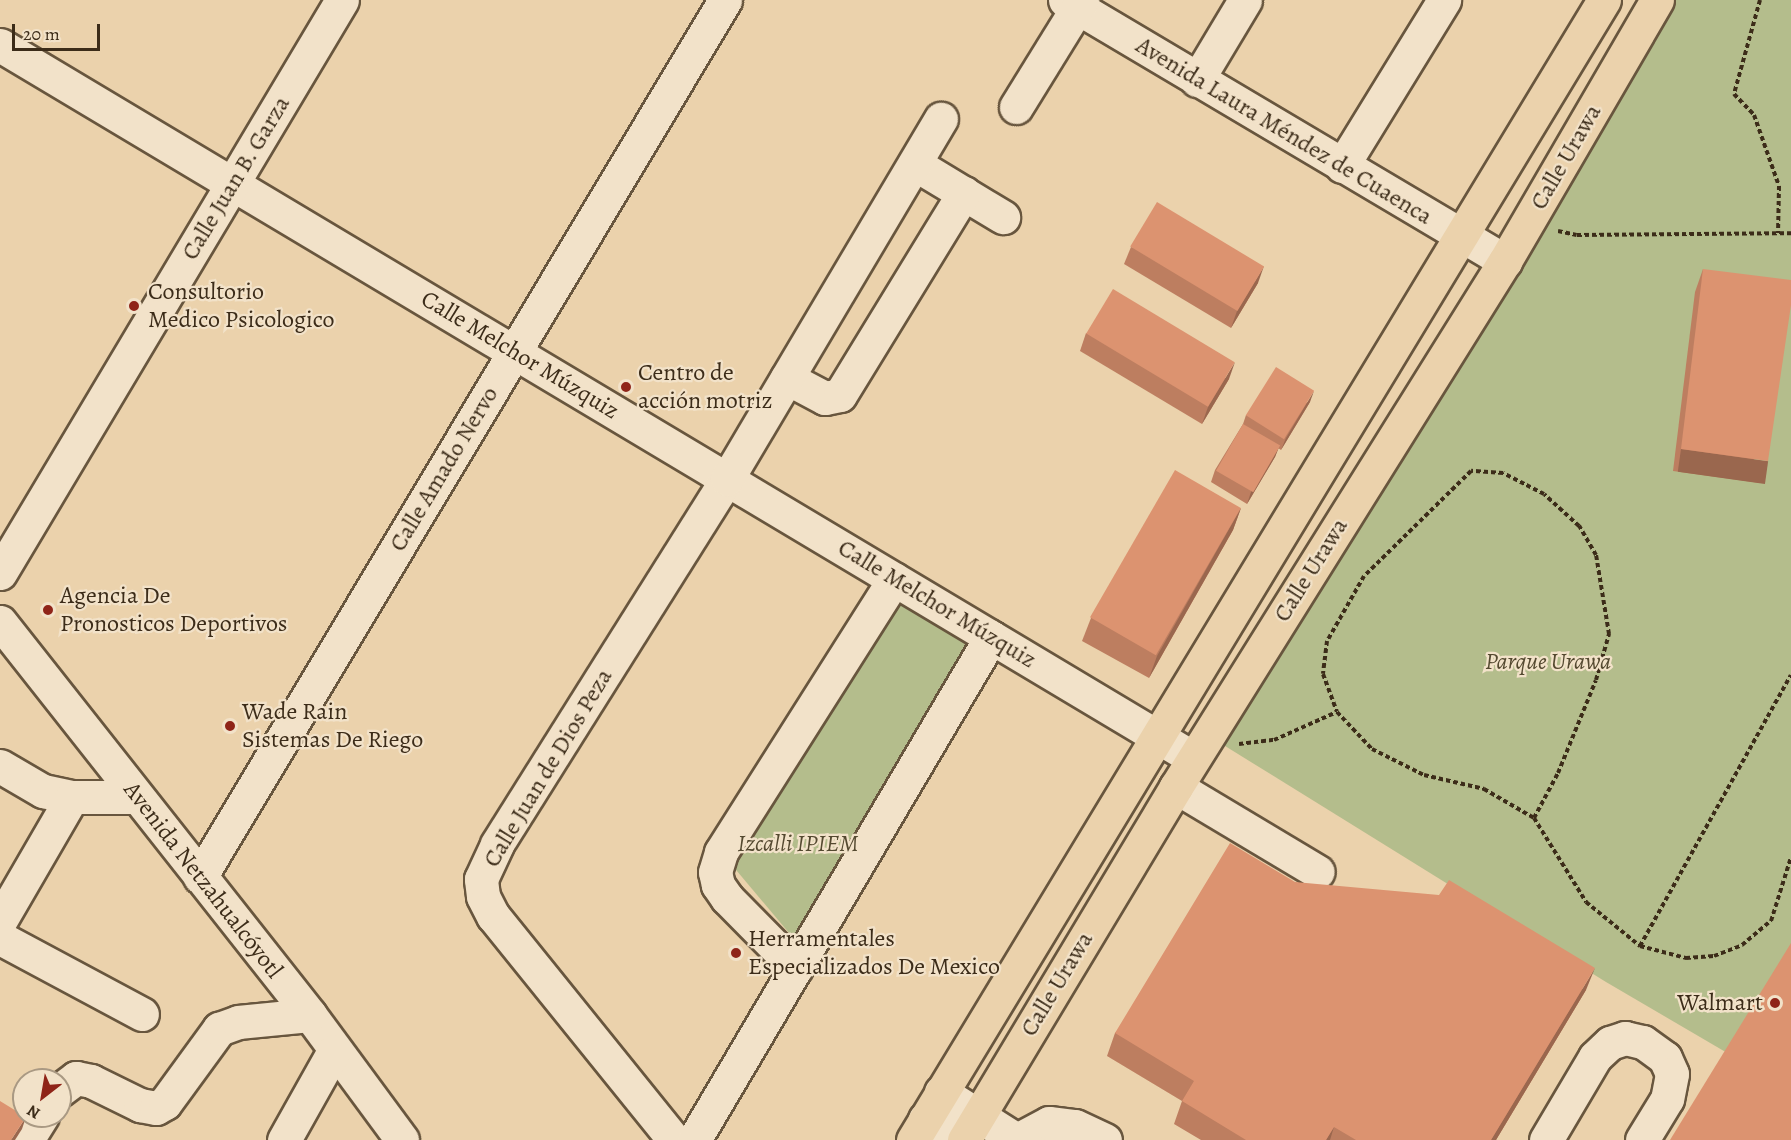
<!DOCTYPE html>
<meta charset="utf-8">
<style>
body{margin:0}
#map{position:relative;width:1791px;height:1140px;overflow:hidden;background:#ebd2ac;font-family:Alegreya,serif}
div>[style]{position:absolute}
.green>*{inset:0;background:#b4bd8c}
.path>*{height:4px;margin-top:-2px;transform-origin:0;background:repeating-linear-gradient(90deg,#3c2c19 0 4.5px,transparent 0 7.5px)}
.roads{filter:drop-shadow(2px 0 #68563e) drop-shadow(-2px 0 #68563e) drop-shadow(0 2px #68563e) drop-shadow(0 -2px #68563e)}
.minor>*{height:33px;margin:-16.5px;padding:0 16.5px;transform-origin:16.5px;border-radius:16.5px;background:#f2e2c9}
.major>*{height:33px;margin:-16.5px;padding:0 16.5px;transform-origin:16.5px;border-radius:16.5px;background:#ebd2ac}
.wall>*{inset:0;background:#bd7e60}
.shaded-wall>*{inset:0;background:#9a674e;transform-origin:0 0}
.building>*{inset:0;background:#dc9370;transform-origin:0 0}
.dots>*{width:16px;height:16px;translate:-50% -50%;box-sizing:border-box;border:3px solid #f2e2c9;border-radius:50%}
span{translate:-50% -50%;white-space:nowrap;text-align:center;line-height:1.15;-webkit-text-stroke:4.5px #f2e2c9;paint-order:stroke}
.street-label{font-size:24px;color:#3c2c19}
.poi-label{font-size:24px;color:#3c2c19}
.left{translate:0 -50%;text-align:left}
.right{translate:-100% -50%;text-align:right}
.park-label{font-size:24px;color:#544930;font-style:italic}
.north{position:absolute;left:12px;top:1068px;width:60px;height:60px;box-sizing:border-box;background:#f2e2c9;border:2px solid #a99983;border-radius:50%;rotate:211deg;font-size:16px;font-weight:700;line-height:24px;text-align:center;color:#3c2c19}
.north::after{content:'';display:block;margin:auto;width:21px;height:27px;background:#8f2418;clip-path:polygon(50% 0,100% 100%,50% 72%,0 100%)}
.scale{position:absolute;left:12px;top:24px;width:88px;height:27px;box-sizing:border-box;border:3px solid #3c2c19;border-top:0;padding-left:8px;font-size:18px;line-height:21px;white-space:nowrap;color:#3c2c19;-webkit-text-stroke:4px #f2e2c9;paint-order:stroke}
</style>
<div id="map">
<div class="green">
<i style="clip-path:polygon(1665px 0,1791px 0,1791px 952px,1729px 1054px,1606px 982px,1217px 741px)"></i>
<i style="clip-path:polygon(894px 579px,991px 637px,805px 952px,721px 852px)"></i>
</div>
<div class="path">
<i style="left:1760px;top:0;width:98px;rotate:105.5deg"></i>
<i style="left:1734px;top:94px;width:29px;rotate:46deg"></i>
<i style="left:1754px;top:115px;width:75px;rotate:70.6deg"></i>
<i style="left:1779px;top:186px;width:47px;rotate:91.2deg"></i>
<i style="left:1558px;top:231px;width:19px;rotate:12deg"></i>
<i style="left:1577px;top:235px;width:214px;rotate:-0.5deg"></i>
<i style="left:1239px;top:744px;width:35px;rotate:-7deg"></i>
<i style="left:1274px;top:740px;width:69px;rotate:-24deg"></i>
<i style="left:1534px;top:818px;width:51px;rotate:-61.9deg"></i>
<i style="left:1558px;top:773px;width:100px;rotate:-67.8deg"></i>
<i style="left:1596px;top:680px;width:48px;rotate:-74.2deg"></i>
<i style="left:1609px;top:634px;width:80px;rotate:-99.3deg"></i>
<i style="left:1596px;top:555px;width:34px;rotate:-120deg"></i>
<i style="left:1579px;top:526px;width:47px;rotate:-137.6deg"></i>
<i style="left:1544px;top:494px;width:46px;rotate:-152.9deg"></i>
<i style="left:1503px;top:473px;width:32px;rotate:-176deg"></i>
<i style="left:1471px;top:471px;width:150px;rotate:135.5deg"></i>
<i style="left:1364px;top:576px;width:75px;rotate:119.6deg"></i>
<i style="left:1327px;top:641px;width:33px;rotate:97deg"></i>
<i style="left:1323px;top:674px;width:40px;rotate:69.8deg"></i>
<i style="left:1337px;top:712px;width:51px;rotate:46.6deg"></i>
<i style="left:1372px;top:749px;width:58px;rotate:26.6deg"></i>
<i style="left:1424px;top:775px;width:62px;rotate:13.1deg"></i>
<i style="left:1484px;top:789px;width:58px;rotate:30.1deg"></i>
<i style="left:1534px;top:818px;width:99px;rotate:58.2deg"></i>
<i style="left:1586px;top:902px;width:70px;rotate:39.2deg"></i>
<i style="left:1640px;top:946px;width:48px;rotate:14.6deg"></i>
<i style="left:1686px;top:958px;width:28px;rotate:-4deg"></i>
<i style="left:1714px;top:956px;width:30px;rotate:-21deg"></i>
<i style="left:1742px;top:945px;width:38px;rotate:-40deg"></i>
<i style="left:1771px;top:921px;width:67px;rotate:-72.6deg"></i>
<i style="left:1640px;top:946px;width:310px;rotate:-60.9deg"></i>
</div>
<div class="roads">
<div class="minor">
<i style="left:1065px;top:0;width:512px;rotate:30.68deg"></i>
<i style="left:0;top:45px;width:1390px;rotate:30.86deg"></i>
<i style="left:1197px;top:80px;width:93px;rotate:-59deg"></i>
<i style="left:1016px;top:107px;width:126px;rotate:-58.3deg"></i>
<i style="left:915px;top:164px;width:103px;rotate:31.1deg"></i>
<i style="left:1342px;top:166px;width:195px;rotate:-58.4deg"></i>
<i style="left:787px;top:378px;width:43px;rotate:27.8deg"></i>
<i style="left:825px;top:398px;width:15px;rotate:-11deg"></i>
<i style="left:840px;top:395px;width:237px;rotate:-58.5deg"></i>
<i style="left:0;top:573px;width:667px;rotate:-59.17deg"></i>
<i style="left:0;top:622px;width:501px;rotate:51.73deg"></i>
<i style="left:310px;top:1015px;width:155px;rotate:53.6deg"></i>
<i style="left:0;top:766px;width:50px;rotate:30.2deg"></i>
<i style="left:43px;top:791px;width:30px;rotate:12deg"></i>
<i style="left:72px;top:797px;width:65px"></i>
<i style="left:1176px;top:787px;width:165px;rotate:30.9deg"></i>
<i style="left:200px;top:877px;width:1022px;rotate:-59.09deg"></i>
<i style="left:0;top:921px;width:143px;rotate:-59.9deg"></i>
<i style="left:0;top:938px;width:161px;rotate:28.2deg"></i>
<i style="left:796px;top:968px;width:98px;rotate:-134.6deg"></i>
<i style="left:727px;top:898px;width:16px;rotate:-125deg"></i>
<i style="left:718px;top:885px;width:13px;rotate:-103deg"></i>
<i style="left:715px;top:872px;width:21px;rotate:-73deg"></i>
<i style="left:721px;top:852px;width:323px;rotate:-57.6deg"></i>
<i style="left:60px;top:1090px;width:20px;rotate:-37deg"></i>
<i style="left:76px;top:1078px;width:15px;rotate:11deg"></i>
<i style="left:91px;top:1081px;width:55px;rotate:26.1deg"></i>
<i style="left:140px;top:1105px;width:16px;rotate:11deg"></i>
<i style="left:156px;top:1108px;width:10px;rotate:-29deg"></i>
<i style="left:165px;top:1103px;width:92px;rotate:-53.9deg"></i>
<i style="left:219px;top:1029px;width:20px;rotate:-20deg"></i>
<i style="left:238px;top:1022px;width:72px;rotate:-5.6deg"></i>
<i style="left:941px;top:1092px;width:90px;rotate:32.3deg"></i>
<i style="left:925px;top:1119px;width:44px;rotate:28.3deg"></i>
<i style="left:27px;top:1140px;width:28px;rotate:-58deg"></i>
<i style="left:284px;top:1140px;width:102px;rotate:-60.7deg"></i>
<i style="left:674px;top:1140px;width:288px;rotate:-128.9deg"></i>
<i style="left:493px;top:916px;width:22px;rotate:-117deg"></i>
<i style="left:483px;top:896px;width:17px;rotate:-97deg"></i>
<i style="left:481px;top:879px;width:38px;rotate:-65deg"></i>
<i style="left:497px;top:844px;width:431px;rotate:-57.8deg"></i>
<i style="left:727px;top:479px;width:419px;rotate:-59.3deg"></i>
<i style="left:694px;top:1140px;width:584px;rotate:-59.44deg"></i>
<i style="left:1017px;top:1140px;width:36px;rotate:-28deg"></i>
<i style="left:1049px;top:1123px;width:26px;rotate:7deg"></i>
<i style="left:1075px;top:1126px;width:33px;rotate:25deg"></i>
<i style="left:1546px;top:1140px;width:96px;rotate:-59.4deg"></i>
<i style="left:1595px;top:1057px;width:21px;rotate:-43deg"></i>
<i style="left:1610px;top:1043px;width:16px;rotate:-18deg"></i>
<i style="left:1625px;top:1038px;width:18px;rotate:13deg"></i>
<i style="left:1643px;top:1042px;width:27px;rotate:36deg"></i>
<i style="left:1665px;top:1058px;width:17px;rotate:66deg"></i>
<i style="left:1672px;top:1074px;width:25px;rotate:101deg"></i>
<i style="left:1667px;top:1099px;width:48px;rotate:121.4deg"></i>
</div>
<div class="major">
<i style="left:913px;top:1140px;width:1333px;rotate:-58.78deg"></i>
<i style="left:964px;top:1140px;width:412px;rotate:-59deg"></i>
<i style="left:1176px;top:787px;width:620px;rotate:-57.98deg"></i>
<i style="left:1505px;top:261px;width:302px;rotate:-59.8deg"></i>
</div>
</div>
<div class="wall">
<i style="clip-path:polygon(1131px 247px,1258px 283px,1231px 328px,1124px 264px)"></i>
<i style="clip-path:polygon(1703px 269px,1760px 483px,1673px 471px,1695px 292px)"></i>
<i style="clip-path:polygon(1086px 333px,1229px 379px,1202px 424px,1080px 351px)"></i>
<i style="clip-path:polygon(1310px 402px,1281px 450px,1278px 448px,1275px 457px,1247px 504px,1211px 482px,1215px 470px,1243px 424px,1246px 415px)"></i>
<i style="clip-path:polygon(1241px 508px,1233px 530px,1149px 678px,1082px 641px,1091px 618px)"></i>
<i style="clip-path:polygon(1295px 882px,1586px 990px,1496px 1140px,1201px 1140px,1174px 1124px,1182px 1101px,1107px 1056px,1115px 1033px)"></i>
</div>
<div class="shaded-wall">
<i style="clip-path:polygon(1264px 266px,1258px 283px,1231px 328px,1237px 311px)"></i>
<i style="clip-path:polygon(1235px 362px,1229px 379px,1202px 424px,1208px 407px)"></i>
<i style="clip-path:polygon(1314px 391px,1310px 402px,1281px 450px,1286px 438px)"></i>
<i style="clip-path:polygon(1280px 445px,1275px 457px,1247px 504px,1251px 492px)"></i>
<i style="left:1681px;top:449px;width:88px;height:23px;rotate:8deg"></i>
<i style="clip-path:polygon(1241px 508px,1233px 530px,1149px 678px,1157px 656px)"></i>
<i style="clip-path:polygon(1595px 968px,1586px 990px,1496px 1140px,1491px 1140px)"></i>
<i style="clip-path:polygon(26px 1117px,22px 1129px,15px 1140px,11px 1140px)"></i>
<i style="clip-path:polygon(1334px 1127px,1330px 1140px,1326px 1140px)"></i>
</div>
<div class="building">
<i style="left:1157px;top:202px;width:125px;height:52px;rotate:31deg"></i>
<i style="clip-path:polygon(1703px 269px,1791px 280px,1791px 305px,1768px 461px,1681px 449px)"></i>
<i style="left:1113px;top:289px;width:142px;height:52px;rotate:31deg"></i>
<i style="left:1276px;top:367px;width:45px;height:57px;rotate:32deg"></i>
<i style="left:1243px;top:424px;width:43px;height:54px;rotate:30deg"></i>
<i style="left:1175px;top:470px;width:76px;height:170px;rotate:30deg"></i>
<i style="clip-path:polygon(1230px 843px,1295px 882px,1439px 895px,1449px 880px,1595px 968px,1491px 1140px,1356px 1140px,1334px 1127px,1326px 1140px,1246px 1140px,1182px 1101px,1194px 1081px,1115px 1033px)"></i>
<i style="clip-path:polygon(1791px 943px,1791px 1140px,1670px 1140px)"></i>
<i style="clip-path:polygon(0 1101px,26px 1117px,11px 1140px,0 1140px)"></i>
</div>
<div class="dots">
<i style="left:134px;top:306px;background:#8f2418"></i>
<i style="left:626px;top:387px;background:#8f2418"></i>
<i style="left:48px;top:610px;background:#8f2418"></i>
<i style="left:230px;top:726px;background:#8f2418"></i>
<i style="left:736px;top:953px;background:#8f2418"></i>
<i style="left:1775px;top:1003px;background:#8f2418"></i>
</div>
<div class="street-label">
<span style="left:1284px;top:131px;rotate:31deg">Avenida Laura Méndez de Cuaenca</span>
<span style="left:1566px;top:157px;rotate:-60deg">Calle Urawa</span>
<span style="left:236px;top:178px;rotate:-59deg">Calle Juan B. Garza</span>
<span style="left:520px;top:355px;rotate:31deg">Calle Melchor Múzquiz</span>
<span style="left:444px;top:469px;rotate:-59deg">Calle Amado Nervo</span>
<span style="left:1311px;top:570px;rotate:-58deg">Calle Urawa</span>
<span style="left:937px;top:604px;rotate:31deg">Calle Melchor Múzquiz</span>
<span style="left:548px;top:768px;rotate:-59deg">Calle Juan de Dios Peza</span>
<span style="left:203px;top:880px;rotate:52deg">Avenida Netzahualcóyotl</span>
<span style="left:1057px;top:984px;rotate:-59deg">Calle Urawa</span>
</div>
<div class="poi-label">
<span class="left" style="left:148px;top:306px">Consultorio<br>Medico Psicologico</span>
<span class="left" style="left:638px;top:387px">Centro de<br>acción motriz</span>
<span class="left" style="left:60px;top:610px">Agencia De<br>Pronosticos Deportivos</span>
<span class="left" style="left:242px;top:726px">Wade Rain<br>Sistemas De Riego</span>
<span class="left" style="left:748px;top:953px">Herramentales<br>Especializados De Mexico</span>
<span class="right" style="left:1763px;top:1003px">Walmart</span>
</div>
<div class="park-label">
<span style="left:1548px;top:662px">Parque Urawa</span>
<span style="left:798px;top:844px">Izcalli IPIEM</span>
</div>
<div class="north">N</div>
<div class="scale">20 m</div>
</div>
